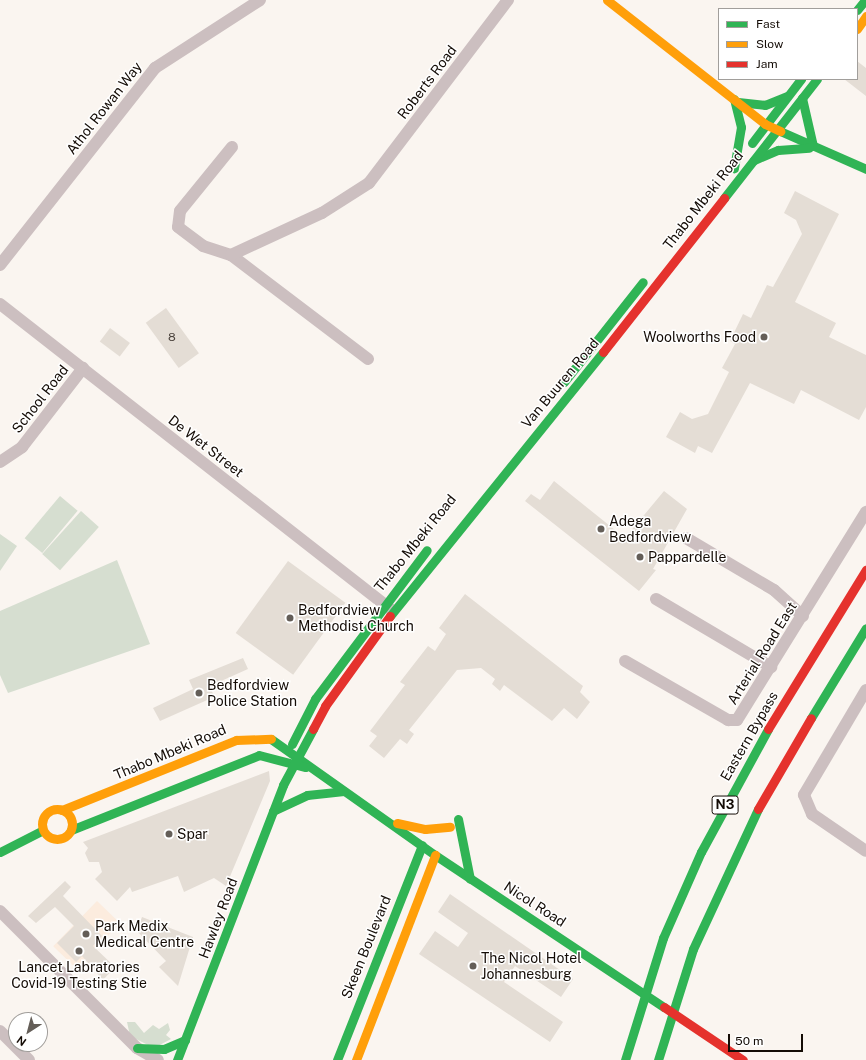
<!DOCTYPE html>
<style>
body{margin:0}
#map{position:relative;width:866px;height:1060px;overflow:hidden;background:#faf5f0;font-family:"Public Sans",sans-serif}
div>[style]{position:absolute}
.built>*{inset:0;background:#fcecde;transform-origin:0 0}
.green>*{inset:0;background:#d6ded0;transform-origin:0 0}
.building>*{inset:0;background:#e4ddd5;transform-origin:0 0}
.street>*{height:12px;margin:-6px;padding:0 6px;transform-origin:6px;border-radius:6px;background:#ccbfc0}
.fast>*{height:9px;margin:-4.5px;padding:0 4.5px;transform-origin:4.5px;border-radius:4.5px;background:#30b455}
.slow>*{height:9px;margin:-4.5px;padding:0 4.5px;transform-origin:4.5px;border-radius:4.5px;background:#ff9f0a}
.slow>.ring{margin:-4.5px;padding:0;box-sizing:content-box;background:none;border:9px solid #ff9f0a;border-radius:50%}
.jam>*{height:9px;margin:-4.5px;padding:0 4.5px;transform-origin:4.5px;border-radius:4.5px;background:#e5322d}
.dots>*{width:11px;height:11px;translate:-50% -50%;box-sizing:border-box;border:2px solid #fff;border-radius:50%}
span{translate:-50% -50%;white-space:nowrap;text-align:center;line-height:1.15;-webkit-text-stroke:3px #fff;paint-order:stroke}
.number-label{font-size:12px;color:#4a423c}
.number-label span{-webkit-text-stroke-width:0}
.shield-label span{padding:1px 3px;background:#fff;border:1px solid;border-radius:3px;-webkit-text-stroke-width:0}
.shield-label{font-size:13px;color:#140c06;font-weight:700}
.street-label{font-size:14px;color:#140c06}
.poi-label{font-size:14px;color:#140c06}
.right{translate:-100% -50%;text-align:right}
.left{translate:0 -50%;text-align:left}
.legend{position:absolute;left:718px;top:8px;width:140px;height:72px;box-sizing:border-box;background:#fff;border:1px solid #a19e9b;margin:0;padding:5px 7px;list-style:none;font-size:12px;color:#140c06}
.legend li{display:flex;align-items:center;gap:8px;height:20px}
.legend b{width:20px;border:1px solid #a19e9b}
.north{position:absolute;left:8px;top:1012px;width:40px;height:40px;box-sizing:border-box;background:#fff;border:1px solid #a19e9b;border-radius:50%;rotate:216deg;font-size:11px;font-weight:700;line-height:16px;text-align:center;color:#140c06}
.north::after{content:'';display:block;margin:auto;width:14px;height:18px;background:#645e58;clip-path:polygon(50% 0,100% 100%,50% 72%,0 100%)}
.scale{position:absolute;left:728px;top:1034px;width:75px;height:18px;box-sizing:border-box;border:2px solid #140c06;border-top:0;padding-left:5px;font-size:12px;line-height:14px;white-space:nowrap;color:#140c06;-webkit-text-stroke:3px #fff;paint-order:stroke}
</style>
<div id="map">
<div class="built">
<i style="left:97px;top:901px;width:32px;height:63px;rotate:44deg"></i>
</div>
<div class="green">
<i style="left:60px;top:496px;width:23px;height:55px;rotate:40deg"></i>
<i style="left:81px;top:511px;width:24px;height:58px;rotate:42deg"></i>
<i style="clip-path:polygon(0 534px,17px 546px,0 571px)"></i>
<i style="clip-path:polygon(117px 560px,150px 644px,8px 693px,0 675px,0 611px)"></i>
<i style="clip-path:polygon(127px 1022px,135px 1022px,144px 1033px,153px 1025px,159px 1029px,168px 1023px,170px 1030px,166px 1035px,171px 1039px,154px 1048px,130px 1036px)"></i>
</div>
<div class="building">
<i style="clip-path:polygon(857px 61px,866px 68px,866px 96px,844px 79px,857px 79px)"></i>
<i style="clip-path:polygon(795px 191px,839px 214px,795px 302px,836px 323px,829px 337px,866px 355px,866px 407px,859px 420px,801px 390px,794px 404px,750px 383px,712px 453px,698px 446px,695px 453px,666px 437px,680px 412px,692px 419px,708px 414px,729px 372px,722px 368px,735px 344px,730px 341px,743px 314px,751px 318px,767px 285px,773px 287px,802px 234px,796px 220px,784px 213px)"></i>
<i style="left:166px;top:308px;width:56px;height:25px;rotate:54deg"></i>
<i style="left:110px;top:328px;width:25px;height:17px;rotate:37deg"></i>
<i style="clip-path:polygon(554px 481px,625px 538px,664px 491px,687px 509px,653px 569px,656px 570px,639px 591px,525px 501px,531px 494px,540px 500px)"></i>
<i style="left:288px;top:561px;width:71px;height:89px;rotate:36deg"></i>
<i style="clip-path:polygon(465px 594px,583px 686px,580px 692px,590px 702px,577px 719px,564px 708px,552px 721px,504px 685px,500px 691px,492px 684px,495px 679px,481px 668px,457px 670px,409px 730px,414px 734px,407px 744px,400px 739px,384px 758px,369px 746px,377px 736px,370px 731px,405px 685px,400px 682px,428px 646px,435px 651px,446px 634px,439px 628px)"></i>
<i style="clip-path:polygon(243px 658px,248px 669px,210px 686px,214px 697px,160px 721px,153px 708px,193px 689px,189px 680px)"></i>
<i style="clip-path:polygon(269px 771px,270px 781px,226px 886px,214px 878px,184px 892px,178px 876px,132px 892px,130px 887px,117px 901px,95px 879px,102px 872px,99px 862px,89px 862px,85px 853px,88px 848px,83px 842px)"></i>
<i style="clip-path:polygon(65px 881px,71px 887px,63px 896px,102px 936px,93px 946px,115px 967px,103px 980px,82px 956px,76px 962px,57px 943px,74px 926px,55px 907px,36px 923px,28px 916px)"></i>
<i style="clip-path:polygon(450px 894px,573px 979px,561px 997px,515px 966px,504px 982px,563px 1022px,550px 1042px,419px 954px,435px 931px,458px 947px,468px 933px,438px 912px)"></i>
<i style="clip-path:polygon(142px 917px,193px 937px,178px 986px,159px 967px,166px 961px,137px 931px)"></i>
</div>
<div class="street">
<i style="left:232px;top:147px;width:82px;rotate:129.1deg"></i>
<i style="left:180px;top:211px;width:16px;rotate:97deg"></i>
<i style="left:178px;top:227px;width:31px;rotate:37deg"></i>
<i style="left:203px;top:246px;width:29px;rotate:18deg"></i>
<i style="left:231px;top:255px;width:172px;rotate:37.2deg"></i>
<i style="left:231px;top:255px;width:100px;rotate:-24.8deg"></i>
<i style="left:322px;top:213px;width:56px;rotate:-32.6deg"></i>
<i style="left:369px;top:183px;width:230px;rotate:-52.8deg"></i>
<i style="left:0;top:265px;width:251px;rotate:-51.8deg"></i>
<i style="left:155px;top:68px;width:125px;rotate:-32.9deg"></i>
<i style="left:0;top:304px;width:497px;rotate:38deg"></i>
<i style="left:0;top:462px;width:27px;rotate:-34deg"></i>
<i style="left:22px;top:447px;width:100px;rotate:-52.3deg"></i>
<i style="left:686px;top:538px;width:102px;rotate:30.6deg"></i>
<i style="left:774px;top:590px;width:39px;rotate:42deg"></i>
<i style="left:656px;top:599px;width:134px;rotate:30.6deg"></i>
<i style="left:625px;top:661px;width:119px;rotate:29.8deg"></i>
<i style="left:728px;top:720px;width:9px"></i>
<i style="left:737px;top:720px;width:245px;rotate:-58.2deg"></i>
<i style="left:866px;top:690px;width:122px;rotate:120.6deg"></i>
<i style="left:804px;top:795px;width:21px;rotate:67deg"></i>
<i style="left:812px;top:814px;width:65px;rotate:34.4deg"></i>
<i style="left:0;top:911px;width:194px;rotate:45deg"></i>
<i style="left:137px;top:1048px;width:24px;rotate:30deg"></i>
<i style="left:0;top:1031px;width:41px;rotate:45deg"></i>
</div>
<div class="fast">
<i style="left:857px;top:10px;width:13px;rotate:-51deg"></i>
<i style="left:802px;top:98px;width:49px;rotate:77.1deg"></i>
<i style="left:734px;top:99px;width:29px;rotate:76deg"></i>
<i style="left:741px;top:127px;width:42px;rotate:99.7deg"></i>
<i style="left:738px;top:102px;width:27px;rotate:6deg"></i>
<i style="left:765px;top:105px;width:24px;rotate:-22deg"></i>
<i style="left:780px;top:131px;width:94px;rotate:23.8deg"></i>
<i style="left:752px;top:143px;width:81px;rotate:-52.6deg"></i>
<i style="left:754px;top:160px;width:26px;rotate:-23deg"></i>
<i style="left:778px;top:150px;width:31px;rotate:-4deg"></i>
<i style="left:724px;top:198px;width:151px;rotate:-52deg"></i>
<i style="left:564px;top:382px;width:127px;rotate:-51.7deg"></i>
<i style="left:390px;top:616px;width:339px;rotate:-51.1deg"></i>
<i style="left:811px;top:718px;width:105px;rotate:-58.6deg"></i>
<i style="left:271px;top:739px;width:201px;rotate:35.3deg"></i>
<i style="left:435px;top:855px;width:275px;rotate:33.6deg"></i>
<i style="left:292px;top:744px;width:51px;rotate:-62.9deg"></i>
<i style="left:315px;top:699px;width:186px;rotate:-53.1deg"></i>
<i style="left:273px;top:811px;width:38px;rotate:-25deg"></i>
<i style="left:307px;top:795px;width:37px;rotate:-6deg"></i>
<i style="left:458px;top:819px;width:61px;rotate:78.7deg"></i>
<i style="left:71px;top:830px;width:202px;rotate:-21.7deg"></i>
<i style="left:259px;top:755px;width:48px;rotate:14.6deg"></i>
<i style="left:0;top:852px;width:48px;rotate:-27.1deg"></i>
<i style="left:137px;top:1048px;width:27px;rotate:2deg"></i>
<i style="left:164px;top:1049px;width:23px;rotate:-23deg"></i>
<i style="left:177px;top:1060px;width:295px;rotate:-68.9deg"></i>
<i style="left:283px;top:785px;width:64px;rotate:-61.8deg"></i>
<i style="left:337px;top:1060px;width:231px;rotate:-68.4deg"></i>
<i style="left:625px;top:1060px;width:128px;rotate:-72.7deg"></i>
<i style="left:663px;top:938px;width:94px;rotate:-66.2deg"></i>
<i style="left:701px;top:852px;width:140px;rotate:-61.4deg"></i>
<i style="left:658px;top:1060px;width:116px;rotate:-72.5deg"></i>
<i style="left:693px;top:949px;width:154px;rotate:-65.1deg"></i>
</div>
<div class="slow">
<i style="left:607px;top:0;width:201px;rotate:38.1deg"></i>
<i style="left:765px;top:124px;width:17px;rotate:25deg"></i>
<i style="left:857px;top:29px;width:16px;rotate:-55deg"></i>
<i class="ring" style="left:42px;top:809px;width:21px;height:21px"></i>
<i style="left:62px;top:810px;width:188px;rotate:-21.9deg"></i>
<i style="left:236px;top:740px;width:35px;rotate:-2deg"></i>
<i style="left:397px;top:823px;width:29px;rotate:12deg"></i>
<i style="left:425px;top:829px;width:25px;rotate:-5deg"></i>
<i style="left:356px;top:1060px;width:220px;rotate:-68.9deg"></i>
</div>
<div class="jam">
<i style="left:603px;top:352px;width:196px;rotate:-51.8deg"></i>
<i style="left:313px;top:729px;width:26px;rotate:-62deg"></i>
<i style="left:325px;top:706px;width:111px;rotate:-54.2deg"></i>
<i style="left:768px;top:729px;width:187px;rotate:-58.4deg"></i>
<i style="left:758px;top:809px;width:105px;rotate:-59.8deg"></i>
<i style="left:664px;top:1007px;width:95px;rotate:33.9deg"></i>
</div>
<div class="dots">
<i style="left:764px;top:337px;background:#645e58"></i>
<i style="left:601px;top:529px;background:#645e58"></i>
<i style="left:640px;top:557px;background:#645e58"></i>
<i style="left:290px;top:618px;background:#645e58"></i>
<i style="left:199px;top:693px;background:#645e58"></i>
<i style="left:169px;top:834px;background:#645e58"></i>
<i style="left:86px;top:934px;background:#645e58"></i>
<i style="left:79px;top:951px;background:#645e58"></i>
<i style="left:473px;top:966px;background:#645e58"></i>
</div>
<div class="number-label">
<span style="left:172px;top:338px">8</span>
</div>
<div class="shield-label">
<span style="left:725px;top:805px">N3</span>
</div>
<div class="street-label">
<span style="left:427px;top:82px;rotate:-53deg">Roberts Road</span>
<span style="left:104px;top:108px;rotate:-52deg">Athol Rowan Way</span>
<span style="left:703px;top:200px;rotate:-52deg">Thabo Mbeki Road</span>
<span style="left:560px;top:383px;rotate:-50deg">Van Buuren Road</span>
<span style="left:40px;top:399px;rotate:-52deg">School Road</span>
<span style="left:206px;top:446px;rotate:38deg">De Wet Street</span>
<span style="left:415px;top:543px;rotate:-51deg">Thabo Mbeki Road</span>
<span style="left:762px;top:653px;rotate:-58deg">Arterial Road East</span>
<span style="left:749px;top:736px;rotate:-60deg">Eastern Bypass</span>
<span style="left:170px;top:752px;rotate:-23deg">Thabo Mbeki Road</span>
<span style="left:535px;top:904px;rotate:33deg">Nicol Road</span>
<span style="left:218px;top:918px;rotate:-69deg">Hawley Road</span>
<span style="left:366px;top:947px;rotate:-68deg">Skeen Boulevard</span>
</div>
<div class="poi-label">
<span class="right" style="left:756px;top:337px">Woolworths Food</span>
<span class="left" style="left:609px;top:529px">Adega<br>Bedfordview</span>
<span class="left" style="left:648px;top:557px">Pappardelle</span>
<span class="left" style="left:298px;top:618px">Bedfordview<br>Methodist Church</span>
<span class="left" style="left:207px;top:693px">Bedfordview<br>Police Station</span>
<span class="left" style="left:177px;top:834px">Spar</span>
<span class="left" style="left:95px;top:934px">Park Medix<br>Medical Centre</span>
<span class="left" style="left:481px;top:966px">The Nicol Hotel<br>Johannesburg</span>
<span style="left:79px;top:975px">Lancet Labratories<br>Covid-19 Testing Stie</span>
</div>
<ul class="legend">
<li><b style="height:5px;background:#30b455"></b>Fast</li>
<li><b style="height:5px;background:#ff9f0a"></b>Slow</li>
<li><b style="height:5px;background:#e5322d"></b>Jam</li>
</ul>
<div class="north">N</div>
<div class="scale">50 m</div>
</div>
